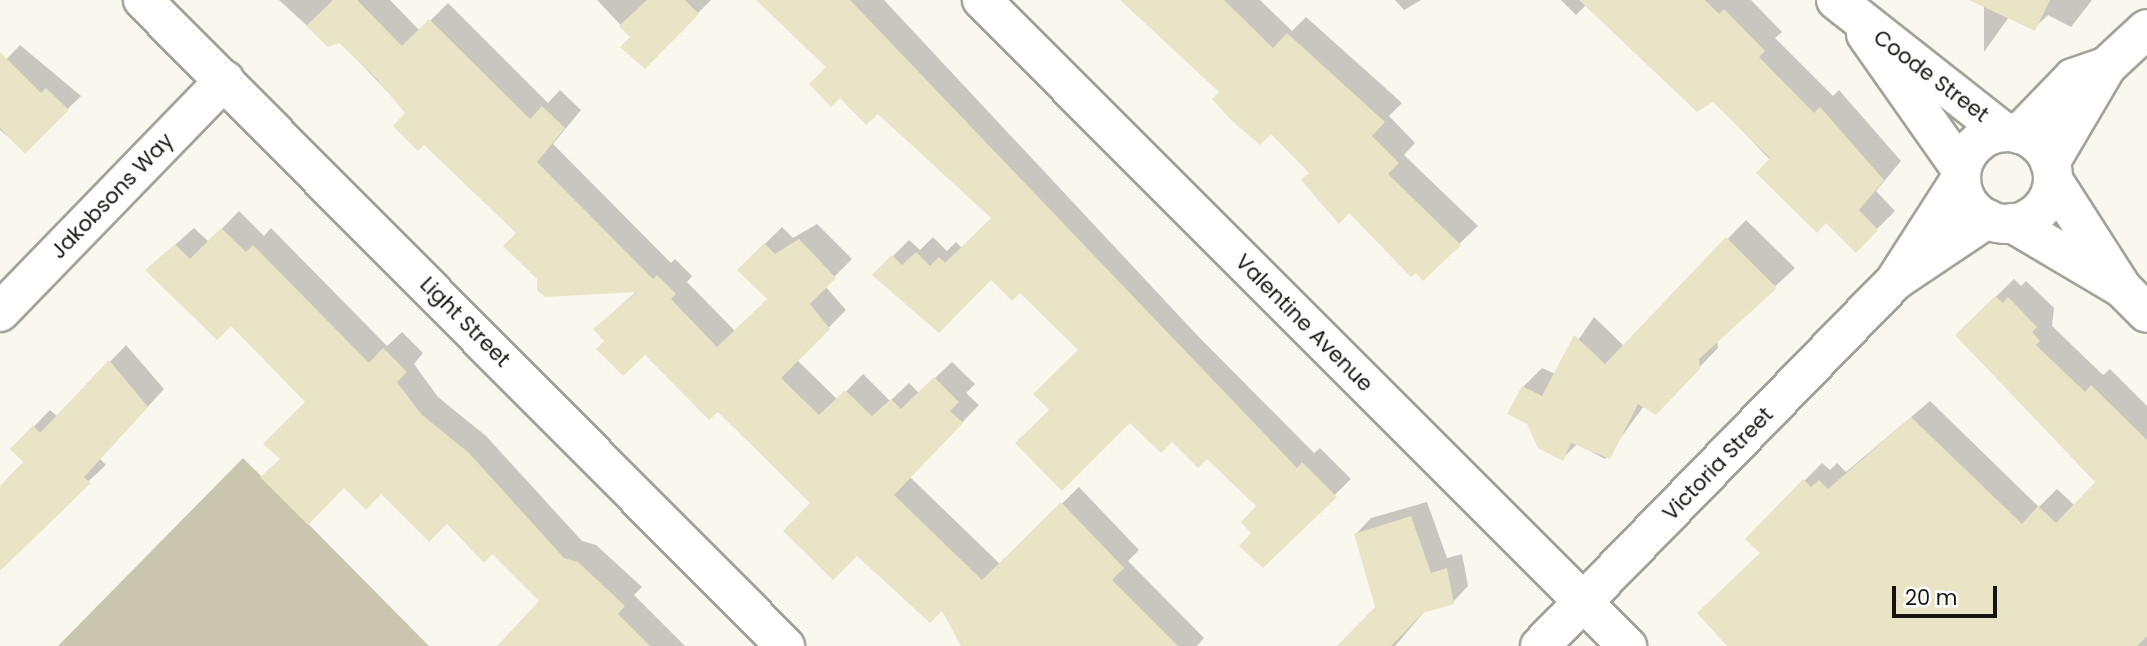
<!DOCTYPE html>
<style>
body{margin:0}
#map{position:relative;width:2147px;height:646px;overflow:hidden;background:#faf8ee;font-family:Poppins,sans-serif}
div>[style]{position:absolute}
.green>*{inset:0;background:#c9c5ae}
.shadow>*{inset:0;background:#0003}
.building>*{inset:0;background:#e9e4c5}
.roads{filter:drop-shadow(2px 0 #a4a399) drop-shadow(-2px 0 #a4a399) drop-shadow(0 2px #a4a399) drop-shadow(0 -2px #a4a399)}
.minor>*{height:38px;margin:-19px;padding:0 19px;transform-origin:19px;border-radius:19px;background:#fff}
.minor>.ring{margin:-19px;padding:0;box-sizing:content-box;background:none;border:38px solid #fff;border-radius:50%}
span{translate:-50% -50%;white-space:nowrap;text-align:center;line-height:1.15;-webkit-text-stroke:6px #fff;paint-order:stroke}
.street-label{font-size:21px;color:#161512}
.scale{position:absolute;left:1892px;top:586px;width:105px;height:32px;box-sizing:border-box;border:4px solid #161512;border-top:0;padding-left:9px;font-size:21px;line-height:24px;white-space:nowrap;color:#161512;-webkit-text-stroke:5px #fff;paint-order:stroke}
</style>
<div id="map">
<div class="green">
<i style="clip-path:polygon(243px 458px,429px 646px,58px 646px)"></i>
</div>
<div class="shadow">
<i style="clip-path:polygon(279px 0,390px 0,420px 31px,448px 3px,548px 103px,560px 90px,581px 110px,553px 144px,671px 263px,675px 259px,692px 276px,687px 282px,735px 331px,769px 299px,739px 270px,782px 227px,793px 238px,817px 224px,852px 259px,825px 286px,846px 310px,797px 360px,838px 400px,863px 374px,890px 401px,909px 383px,919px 393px,952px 362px,975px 384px,966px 393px,979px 405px,910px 477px,1000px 564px,1079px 487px,1139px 550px,1128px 561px,1204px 638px,1197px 646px,963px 646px,942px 608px,813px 503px,718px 409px,645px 352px,607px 341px,595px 329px,638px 290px,408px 113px,339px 41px,328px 45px)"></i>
<i style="clip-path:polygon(597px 0,711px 0,645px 66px,632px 37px)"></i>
<i style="clip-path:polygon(770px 0,884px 0,1197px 335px,1314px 453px,1320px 448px,1351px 479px,1263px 565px,1253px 533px,1259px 506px,1207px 457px,1130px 421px,1051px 410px,1080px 350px,1020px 290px,991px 278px,874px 275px,909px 240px,920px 250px,933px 237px,947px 251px,956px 242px,963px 249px,994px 218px,878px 114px)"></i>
<i style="clip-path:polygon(1121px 0,1260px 0,1292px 31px,1306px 17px,1402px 103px,1389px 116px,1415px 143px,1404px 155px,1478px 226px,1423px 278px,1350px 211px,1339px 221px,1304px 181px,1312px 173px,1271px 131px)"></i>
<i style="clip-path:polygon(1395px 0,1421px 0,1404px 10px)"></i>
<i style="clip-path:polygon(1561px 0,1751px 0,1782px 32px,1775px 38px,1833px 96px,1839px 90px,1901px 161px,1876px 191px,1895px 211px,1856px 250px,1713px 100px,1586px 5px,1576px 15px)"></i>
<i style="clip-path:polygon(1984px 0,2092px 0,2071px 27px,2048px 15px,2034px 28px,2009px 17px,1984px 52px)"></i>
<i style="clip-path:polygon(20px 45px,81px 96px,25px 151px,0 130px,0 66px)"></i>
<i style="clip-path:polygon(239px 211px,264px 236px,271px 228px,387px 346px,402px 332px,423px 353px,414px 364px,438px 397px,486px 436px,582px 541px,596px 545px,642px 587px,634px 595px,685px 646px,522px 646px,541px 601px,492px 552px,447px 522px,382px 492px,344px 486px,282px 458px,307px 402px,231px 324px,147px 270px,194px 228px,209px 242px)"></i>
<i style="clip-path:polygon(1746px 220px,1795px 268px,1717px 340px,1718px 348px,1655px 413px,1644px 406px,1605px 459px,1577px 444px,1562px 459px,1523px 387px,1542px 368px,1555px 374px,1594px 317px,1624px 346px)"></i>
<i style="clip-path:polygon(2014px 279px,2021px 286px,2026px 281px,2054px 308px,2052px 326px,2103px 375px,2110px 369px,2147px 406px,2147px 646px,1731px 646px,1762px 552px,1747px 539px,1822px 463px,1830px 470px,1837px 463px,1846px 472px,1930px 401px,2039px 507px,2057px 489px,2075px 506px,2098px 482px,1957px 335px)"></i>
<i style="clip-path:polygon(126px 345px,164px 389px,100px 459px,106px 465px,0 563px,0 489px,26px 462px,12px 449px,50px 410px,58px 417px)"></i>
<i style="clip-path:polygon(1427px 502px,1447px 558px,1462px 554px,1468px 586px,1453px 602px,1425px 611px,1395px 646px,1339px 646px,1377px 607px,1356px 534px,1371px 518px)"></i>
</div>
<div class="building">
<i style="clip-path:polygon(333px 0,357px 0,402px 46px,429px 19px,530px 119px,542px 106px,565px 128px,537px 162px,653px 279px,657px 275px,676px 294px,671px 299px,717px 347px,767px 299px,737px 270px,764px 243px,775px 254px,799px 239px,836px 278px,810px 304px,830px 329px,781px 378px,819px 415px,845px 390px,872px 416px,891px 399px,901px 409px,934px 377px,959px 402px,950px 411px,963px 423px,894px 495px,982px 580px,1061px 502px,1124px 568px,1112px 580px,1178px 646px,961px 646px,942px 611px,930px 623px,857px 556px,833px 580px,783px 531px,810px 503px,718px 412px,709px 420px,645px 355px,623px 376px,596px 349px,604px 341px,593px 329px,637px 292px,545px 297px,537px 290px,537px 279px,503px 246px,516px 233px,424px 145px,418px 151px,393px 126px,405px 113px,375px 77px,339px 43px,328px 47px,306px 26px)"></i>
<i style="clip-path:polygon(647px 0,685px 0,699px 14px,645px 69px,620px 47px,630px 37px,619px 26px)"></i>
<i style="clip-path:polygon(756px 0,850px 0,1297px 468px,1302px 462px,1337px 497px,1263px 568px,1239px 546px,1251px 533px,1241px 522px,1256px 506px,1207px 459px,1198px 468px,1172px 442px,1161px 453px,1130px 423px,1062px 491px,1015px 443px,1049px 410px,1033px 394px,1078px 350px,1020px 293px,1012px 301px,991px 280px,939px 333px,872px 275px,892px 255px,902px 265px,916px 252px,930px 266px,939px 257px,945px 263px,991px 218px,878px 114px,866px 125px,840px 98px,831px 107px,809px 84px,826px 67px)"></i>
<i style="clip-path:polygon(1120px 0,1224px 0,1273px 48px,1287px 33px,1385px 122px,1372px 136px,1399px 163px,1388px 174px,1461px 245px,1423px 281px,1416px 273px,1411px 277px,1349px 213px,1339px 224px,1301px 180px,1309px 173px,1271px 134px,1260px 145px,1231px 120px,1212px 99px,1219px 92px)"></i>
<i style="clip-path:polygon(1579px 0,1705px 0,1719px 14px,1724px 9px,1765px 51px,1759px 57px,1814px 113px,1820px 107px,1884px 180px,1859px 210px,1878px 230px,1856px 253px,1826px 223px,1817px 233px,1756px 173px,1770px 158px,1713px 102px,1697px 112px)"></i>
<i style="clip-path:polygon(1969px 0,2050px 0,2035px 31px)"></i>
<i style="clip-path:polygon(0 52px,41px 93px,46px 88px,69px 110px,25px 154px,0 128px)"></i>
<i style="clip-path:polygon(221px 228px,246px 252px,253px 245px,369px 363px,383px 348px,407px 372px,397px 382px,421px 414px,469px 453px,564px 558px,578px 562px,625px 606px,618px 614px,650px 646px,497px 646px,539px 601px,492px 554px,484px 563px,447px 524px,429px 542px,381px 494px,366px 510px,344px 488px,308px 525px,260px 477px,280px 459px,263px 444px,305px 402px,231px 326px,217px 340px,145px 270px,175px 244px,190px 259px)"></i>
<i style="clip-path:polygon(1726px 237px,1777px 288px,1699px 359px,1700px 369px,1656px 415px,1638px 404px,1610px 459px,1571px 443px,1563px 461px,1538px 448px,1527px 424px,1507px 414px,1522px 386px,1542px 396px,1574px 335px,1605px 364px)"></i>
<i style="clip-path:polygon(1995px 296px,2003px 303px,2008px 297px,2037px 327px,2032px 332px,2040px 341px,2036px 345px,2085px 392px,2091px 385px,2147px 440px,2147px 636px,2137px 646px,1727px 646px,1697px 613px,1760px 553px,1745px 539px,1803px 479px,1811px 487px,1819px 480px,1828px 489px,1911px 417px,2022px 524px,2038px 506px,2056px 523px,2095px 482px,1955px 335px)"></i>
<i style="clip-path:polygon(109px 360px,148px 407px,84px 477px,91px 483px,0 571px,0 486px,23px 462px,10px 449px,33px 425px,40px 433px)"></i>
<i style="clip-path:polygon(1411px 516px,1431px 573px,1447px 568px,1454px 604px,1423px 613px,1391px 646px,1337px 646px,1375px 607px,1354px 534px)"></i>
</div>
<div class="roads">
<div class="minor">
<i style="left:143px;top:0;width:911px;rotate:45.18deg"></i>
<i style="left:982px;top:0;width:913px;rotate:45.04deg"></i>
<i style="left:1836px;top:0;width:214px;rotate:38.2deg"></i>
<i style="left:1866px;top:34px;width:165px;rotate:54.9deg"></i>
<i class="ring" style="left:1961px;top:132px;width:54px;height:54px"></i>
<i style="left:2019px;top:134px;width:78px;rotate:-46deg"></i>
<i style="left:2073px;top:78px;width:36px;rotate:-19deg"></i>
<i style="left:2050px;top:163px;width:113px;rotate:-59.6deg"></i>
<i style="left:2107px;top:66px;width:54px;rotate:-42.8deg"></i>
<i style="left:2053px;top:180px;width:128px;rotate:57.4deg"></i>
<i style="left:2012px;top:223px;width:128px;rotate:30.6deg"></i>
<i style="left:2122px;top:288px;width:35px;rotate:45deg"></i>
<i style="left:1896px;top:280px;width:110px;rotate:-33.8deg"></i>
<i style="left:0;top:312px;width:323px;rotate:-45.9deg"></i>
<i style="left:1540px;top:646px;width:509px;rotate:-45.8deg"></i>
<i style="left:1895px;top:281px;width:122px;rotate:-57.3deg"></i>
</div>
</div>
<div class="street-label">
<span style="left:1931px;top:76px;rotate:37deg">Coode Street</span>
<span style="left:112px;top:196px;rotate:-46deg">Jakobsons Way</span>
<span style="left:465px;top:322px;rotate:45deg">Light Street</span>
<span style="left:1304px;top:323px;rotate:45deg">Valentine Avenue</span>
<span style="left:1718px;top:464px;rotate:-46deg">Victoria Street</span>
</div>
<div class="scale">20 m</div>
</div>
